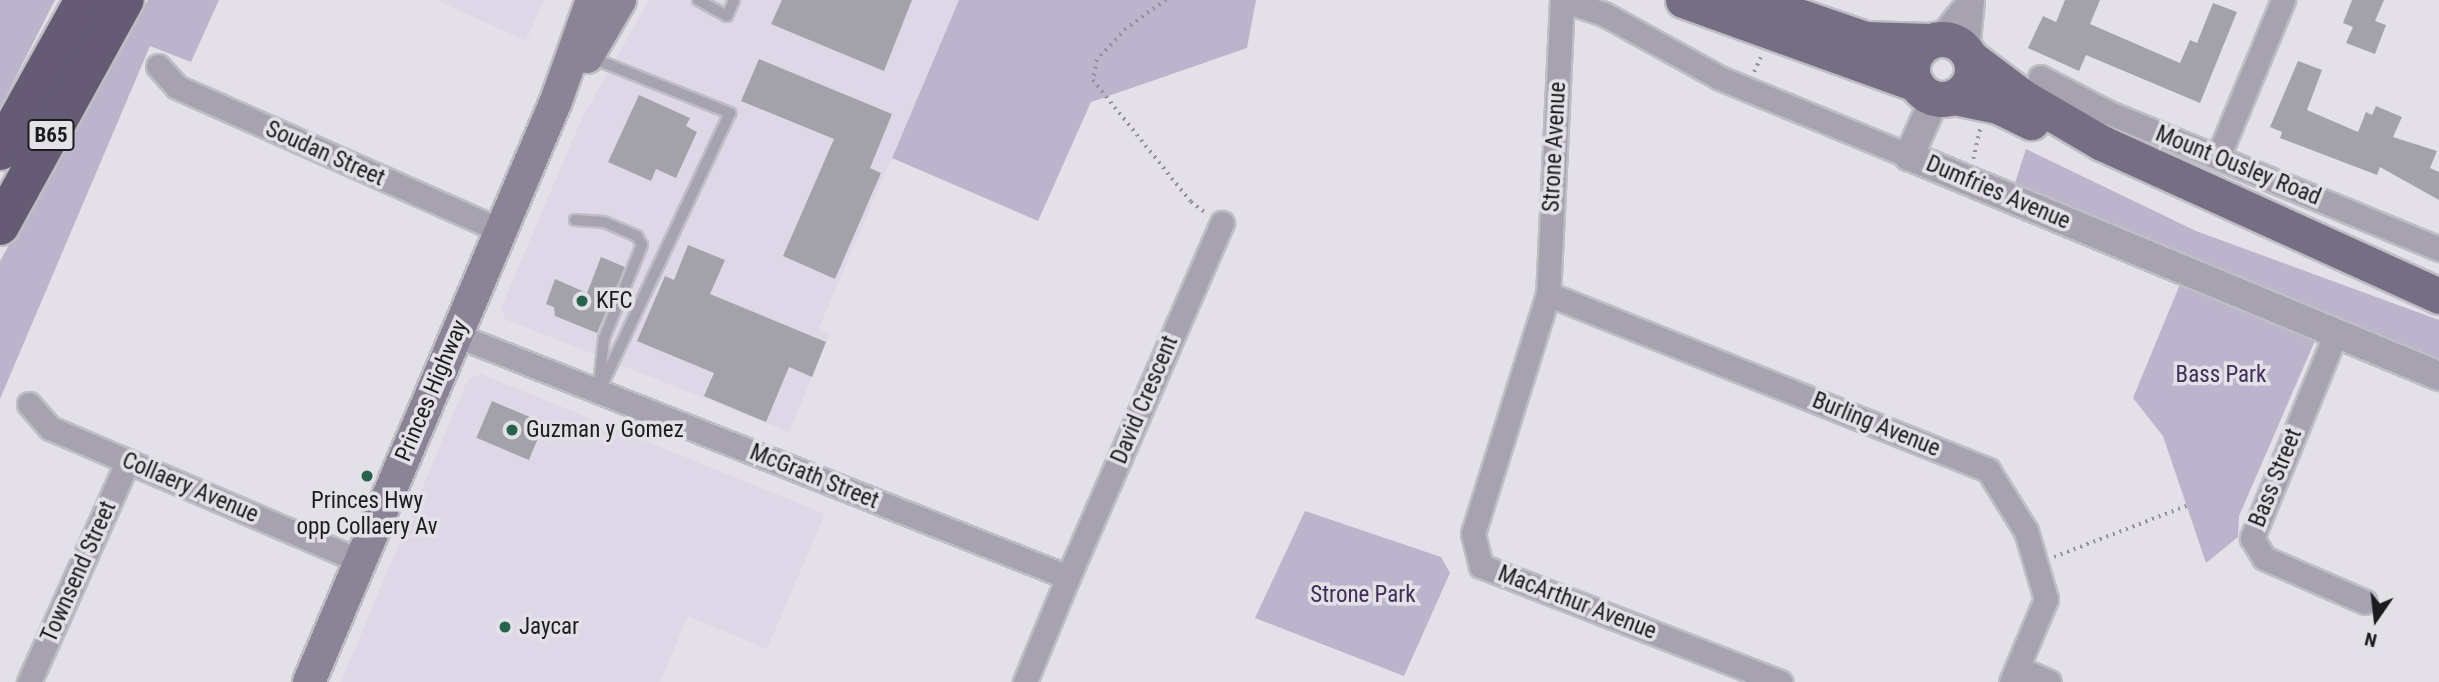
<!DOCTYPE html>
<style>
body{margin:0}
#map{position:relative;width:2439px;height:682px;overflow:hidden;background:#e3e0e8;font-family:"Roboto Condensed",sans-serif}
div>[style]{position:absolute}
.built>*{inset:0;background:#ddd7e7}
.green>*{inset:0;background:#bcb3cc}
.building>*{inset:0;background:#a4a2a9;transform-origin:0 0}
.path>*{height:3.5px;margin-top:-1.75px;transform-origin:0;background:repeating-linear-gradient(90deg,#939197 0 2px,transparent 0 7px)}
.roads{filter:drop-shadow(2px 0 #bfbdc4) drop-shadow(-2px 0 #bfbdc4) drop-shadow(0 2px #bfbdc4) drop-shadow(0 -2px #bfbdc4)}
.service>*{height:10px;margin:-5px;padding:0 5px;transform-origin:5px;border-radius:5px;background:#a7a2af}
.minor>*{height:23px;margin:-11.5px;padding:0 11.5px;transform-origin:11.5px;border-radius:11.5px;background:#a7a2af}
.tertiary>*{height:28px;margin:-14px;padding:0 14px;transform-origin:14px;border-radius:14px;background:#a7a2af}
.secondary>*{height:32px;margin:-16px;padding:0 16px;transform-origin:16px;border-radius:16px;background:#8b8496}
.primary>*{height:35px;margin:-17.5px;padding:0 17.5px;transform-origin:17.5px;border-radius:17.5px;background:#766e84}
.primary>.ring{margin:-17.5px;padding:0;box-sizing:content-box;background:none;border:35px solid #766e84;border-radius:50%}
.motorway>*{height:38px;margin:-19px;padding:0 19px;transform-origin:19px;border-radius:19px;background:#655b75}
.dots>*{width:19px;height:19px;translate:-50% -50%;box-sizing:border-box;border:4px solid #e3e0e8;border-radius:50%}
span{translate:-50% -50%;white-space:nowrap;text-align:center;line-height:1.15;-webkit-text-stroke:7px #e3e0e8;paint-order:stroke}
.shield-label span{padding:2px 5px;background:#e3e0e8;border:2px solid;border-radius:5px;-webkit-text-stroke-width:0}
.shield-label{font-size:21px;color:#1c1b1e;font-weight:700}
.street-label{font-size:23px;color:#1c1b1e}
.poi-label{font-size:23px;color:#1c1b1e}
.left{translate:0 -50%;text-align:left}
.park-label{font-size:23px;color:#402e57}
.north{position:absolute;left:2341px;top:584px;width:70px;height:70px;-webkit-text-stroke:5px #e3e0e8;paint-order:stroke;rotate:194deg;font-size:19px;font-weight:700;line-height:28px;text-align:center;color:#1c1b1e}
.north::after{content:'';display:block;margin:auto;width:24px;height:32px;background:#1c1b1e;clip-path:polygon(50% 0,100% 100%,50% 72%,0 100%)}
</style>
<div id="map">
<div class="built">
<i style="clip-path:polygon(436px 0,544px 0,526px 41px)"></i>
<i style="clip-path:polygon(649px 0,959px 0,819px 328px,830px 334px,789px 432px,505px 319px,501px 308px,582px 118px)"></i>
<i style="clip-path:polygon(481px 374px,825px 514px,767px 649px,688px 616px,660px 682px,341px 682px,468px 379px)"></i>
</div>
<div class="green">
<i style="clip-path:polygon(0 0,55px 0,0 108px)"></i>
<i style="clip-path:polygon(148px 0,219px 0,191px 62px,150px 46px,0 399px,0 261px)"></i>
<i style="clip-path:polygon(959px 0,1256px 0,1247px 48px,1091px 102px,1038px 221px,892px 158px)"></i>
<i style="clip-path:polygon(2026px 149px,2196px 231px,2439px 320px,2439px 362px,2015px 183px)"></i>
<i style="clip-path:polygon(2183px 277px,2317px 336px,2239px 516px,2238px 537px,2206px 563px,2163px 436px,2133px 398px)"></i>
<i style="clip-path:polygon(1305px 511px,1441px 557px,1450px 573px,1404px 676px,1255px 618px)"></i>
</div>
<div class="building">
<i style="clip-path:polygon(782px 0,912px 0,884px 71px,771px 24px)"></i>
<i style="clip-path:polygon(2065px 0,2100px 0,2090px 24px,2180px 63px,2190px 40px,2197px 43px,2213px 3px,2237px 12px,2200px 103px,2086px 55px,2079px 71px,2028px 48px,2043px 16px,2056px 22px)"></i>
<i style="clip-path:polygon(2352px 0,2384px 0,2375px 21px,2386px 25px,2375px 54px,2346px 43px,2353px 27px,2343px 23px)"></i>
<i style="clip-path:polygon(759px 59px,892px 114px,870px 168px,881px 173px,835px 279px,783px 256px,834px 139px,741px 101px)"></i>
<i style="clip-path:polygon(2298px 61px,2322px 70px,2307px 110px,2358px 132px,2366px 112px,2372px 115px,2376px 106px,2402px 117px,2393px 137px,2437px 151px,2430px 168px,2439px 172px,2439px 200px,2380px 167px,2377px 175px,2280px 138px,2282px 132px,2270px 127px)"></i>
<i style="clip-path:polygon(639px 95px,690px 118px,686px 126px,697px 132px,676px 178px,656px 169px,651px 181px,608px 162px)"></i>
<i style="clip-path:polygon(688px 245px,725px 260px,710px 294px,826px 342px,812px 377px,789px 367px,766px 422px,704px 396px,714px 373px,637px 341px,665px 276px,674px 280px)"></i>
<i style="clip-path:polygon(601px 257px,625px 267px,597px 333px,555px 316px,554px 307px,546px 304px,555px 279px,587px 293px)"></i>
<i style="left:492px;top:401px;width:57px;height:40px;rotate:23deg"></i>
</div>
<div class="path">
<i style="left:1166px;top:0;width:49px;rotate:144.1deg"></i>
<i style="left:1126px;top:29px;width:42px;rotate:133.1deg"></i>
<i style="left:1097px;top:60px;width:20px;rotate:101deg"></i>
<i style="left:1093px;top:80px;width:156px;rotate:51.2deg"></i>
<i style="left:1191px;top:202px;width:17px;rotate:36deg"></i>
<i style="left:1754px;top:72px;width:17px;rotate:-66deg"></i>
<i style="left:1973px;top:159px;width:31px;rotate:-77deg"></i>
<i style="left:2054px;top:557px;width:142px;rotate:-21.1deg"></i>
</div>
<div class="roads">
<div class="service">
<i style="left:698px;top:0;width:33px;rotate:29deg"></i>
<i style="left:727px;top:16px;width:17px;rotate:-66deg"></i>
<i style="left:592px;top:58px;width:149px;rotate:21.7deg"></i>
<i style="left:730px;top:113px;width:307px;rotate:115.2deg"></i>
<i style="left:575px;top:220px;width:29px;rotate:4deg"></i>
<i style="left:604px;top:222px;width:36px;rotate:23deg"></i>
<i style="left:637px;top:236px;width:10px;rotate:61deg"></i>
<i style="left:642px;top:245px;width:100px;rotate:112.2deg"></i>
<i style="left:604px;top:338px;width:47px;rotate:96.1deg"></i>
</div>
<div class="minor">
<i style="left:1562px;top:0;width:294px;rotate:92.7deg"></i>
<i style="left:1548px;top:294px;width:251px;rotate:107.4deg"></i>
<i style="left:1473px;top:534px;width:33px;rotate:76deg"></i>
<i style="left:1481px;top:566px;width:321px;rotate:21.2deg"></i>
<i style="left:1562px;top:0;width:44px;rotate:18.4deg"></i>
<i style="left:1604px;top:14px;width:132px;rotate:28.9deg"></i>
<i style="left:1720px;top:78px;width:204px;rotate:22.4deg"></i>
<i style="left:1938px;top:39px;width:49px;rotate:-50.8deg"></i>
<i style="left:1967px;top:51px;width:51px;rotate:-84.4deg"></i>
<i style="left:158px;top:66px;width:28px;rotate:48deg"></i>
<i style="left:177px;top:87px;width:353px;rotate:23.9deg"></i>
<i style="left:2040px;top:77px;width:76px;rotate:27.6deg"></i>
<i style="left:2107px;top:112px;width:359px;rotate:22.4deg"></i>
<i style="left:2218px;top:157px;width:170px;rotate:-67.5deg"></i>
<i style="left:1548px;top:294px;width:474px;rotate:21.8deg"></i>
<i style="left:1988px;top:470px;width:72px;rotate:58.1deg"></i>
<i style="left:2026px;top:531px;width:71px;rotate:73.6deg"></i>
<i style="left:2046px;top:599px;width:90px;rotate:112.9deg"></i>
<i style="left:2336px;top:333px;width:222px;rotate:112.3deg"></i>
<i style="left:2252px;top:538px;width:23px;rotate:59deg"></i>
<i style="left:2264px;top:558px;width:110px;rotate:23.5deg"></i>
<i style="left:456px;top:335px;width:658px;rotate:21.58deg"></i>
<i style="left:1068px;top:577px;width:113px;rotate:112.3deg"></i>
<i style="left:29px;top:404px;width:32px;rotate:49deg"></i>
<i style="left:50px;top:428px;width:337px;rotate:23.2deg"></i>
<i style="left:1068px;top:577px;width:386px;rotate:-66.5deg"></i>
<i style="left:2018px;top:668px;width:34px;rotate:24deg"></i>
<i style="left:29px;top:682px;width:242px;rotate:-65.9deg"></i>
</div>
<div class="tertiary">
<i style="left:1935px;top:98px;width:64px;rotate:114.1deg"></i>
<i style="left:1909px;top:156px;width:574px;rotate:22.54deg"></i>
</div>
<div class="secondary">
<i style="left:587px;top:57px;width:66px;rotate:-59.9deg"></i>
<i style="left:309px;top:682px;width:631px;rotate:-66.97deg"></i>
<i style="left:556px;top:101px;width:107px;rotate:-70.4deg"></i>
</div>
<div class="primary">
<i style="left:1683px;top:0;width:248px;rotate:19.8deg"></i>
<i style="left:1752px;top:0;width:120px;rotate:19deg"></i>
<i style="left:1865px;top:39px;width:65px;rotate:1.8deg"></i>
<i class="ring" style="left:1912px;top:39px;width:25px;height:25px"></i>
<i style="left:1971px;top:58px;width:65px;rotate:36.9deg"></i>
<i style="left:2023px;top:97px;width:91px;rotate:30.2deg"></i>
<i style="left:2102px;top:143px;width:370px;rotate:24.4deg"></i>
<i style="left:1955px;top:97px;width:44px;rotate:11.8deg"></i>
<i style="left:1998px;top:106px;width:37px;rotate:26deg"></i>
</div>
<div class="motorway">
<i style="left:0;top:151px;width:173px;rotate:-60.9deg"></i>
<i style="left:0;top:226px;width:258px;rotate:-61.1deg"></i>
</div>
</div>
<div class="dots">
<i style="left:582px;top:301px;background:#27624c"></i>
<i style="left:512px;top:430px;background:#27624c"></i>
<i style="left:367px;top:476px;background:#27624c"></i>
<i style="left:505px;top:627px;background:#27624c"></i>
</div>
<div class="shield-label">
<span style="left:51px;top:135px">B65</span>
</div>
<div class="street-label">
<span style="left:1555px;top:147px;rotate:-87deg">Strone Avenue</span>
<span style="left:325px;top:154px;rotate:24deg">Soudan Street</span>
<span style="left:2238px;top:166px;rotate:22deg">Mount Ousley Road</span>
<span style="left:1998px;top:193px;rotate:23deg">Dumfries Avenue</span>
<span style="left:432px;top:391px;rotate:-67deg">Princes Highway</span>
<span style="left:1145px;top:400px;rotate:-67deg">David Crescent</span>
<span style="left:1876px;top:425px;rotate:22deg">Burling Avenue</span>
<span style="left:814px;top:477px;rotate:22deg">McGrath Street</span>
<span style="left:2276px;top:478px;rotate:-68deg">Bass Street</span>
<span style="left:190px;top:488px;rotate:23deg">Collaery Avenue</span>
<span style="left:79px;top:572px;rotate:-66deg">Townsend Street</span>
<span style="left:1577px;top:603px;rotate:21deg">MacArthur Avenue</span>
</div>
<div class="poi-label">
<span class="left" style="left:596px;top:301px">KFC</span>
<span class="left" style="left:526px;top:430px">Guzman y Gomez</span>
<span style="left:367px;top:514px">Princes Hwy<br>opp Collaery Av</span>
<span class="left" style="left:519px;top:627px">Jaycar</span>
</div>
<div class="park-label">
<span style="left:2221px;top:375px">Bass Park</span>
<span style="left:1363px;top:595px">Strone Park</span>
</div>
<div class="north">N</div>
</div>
